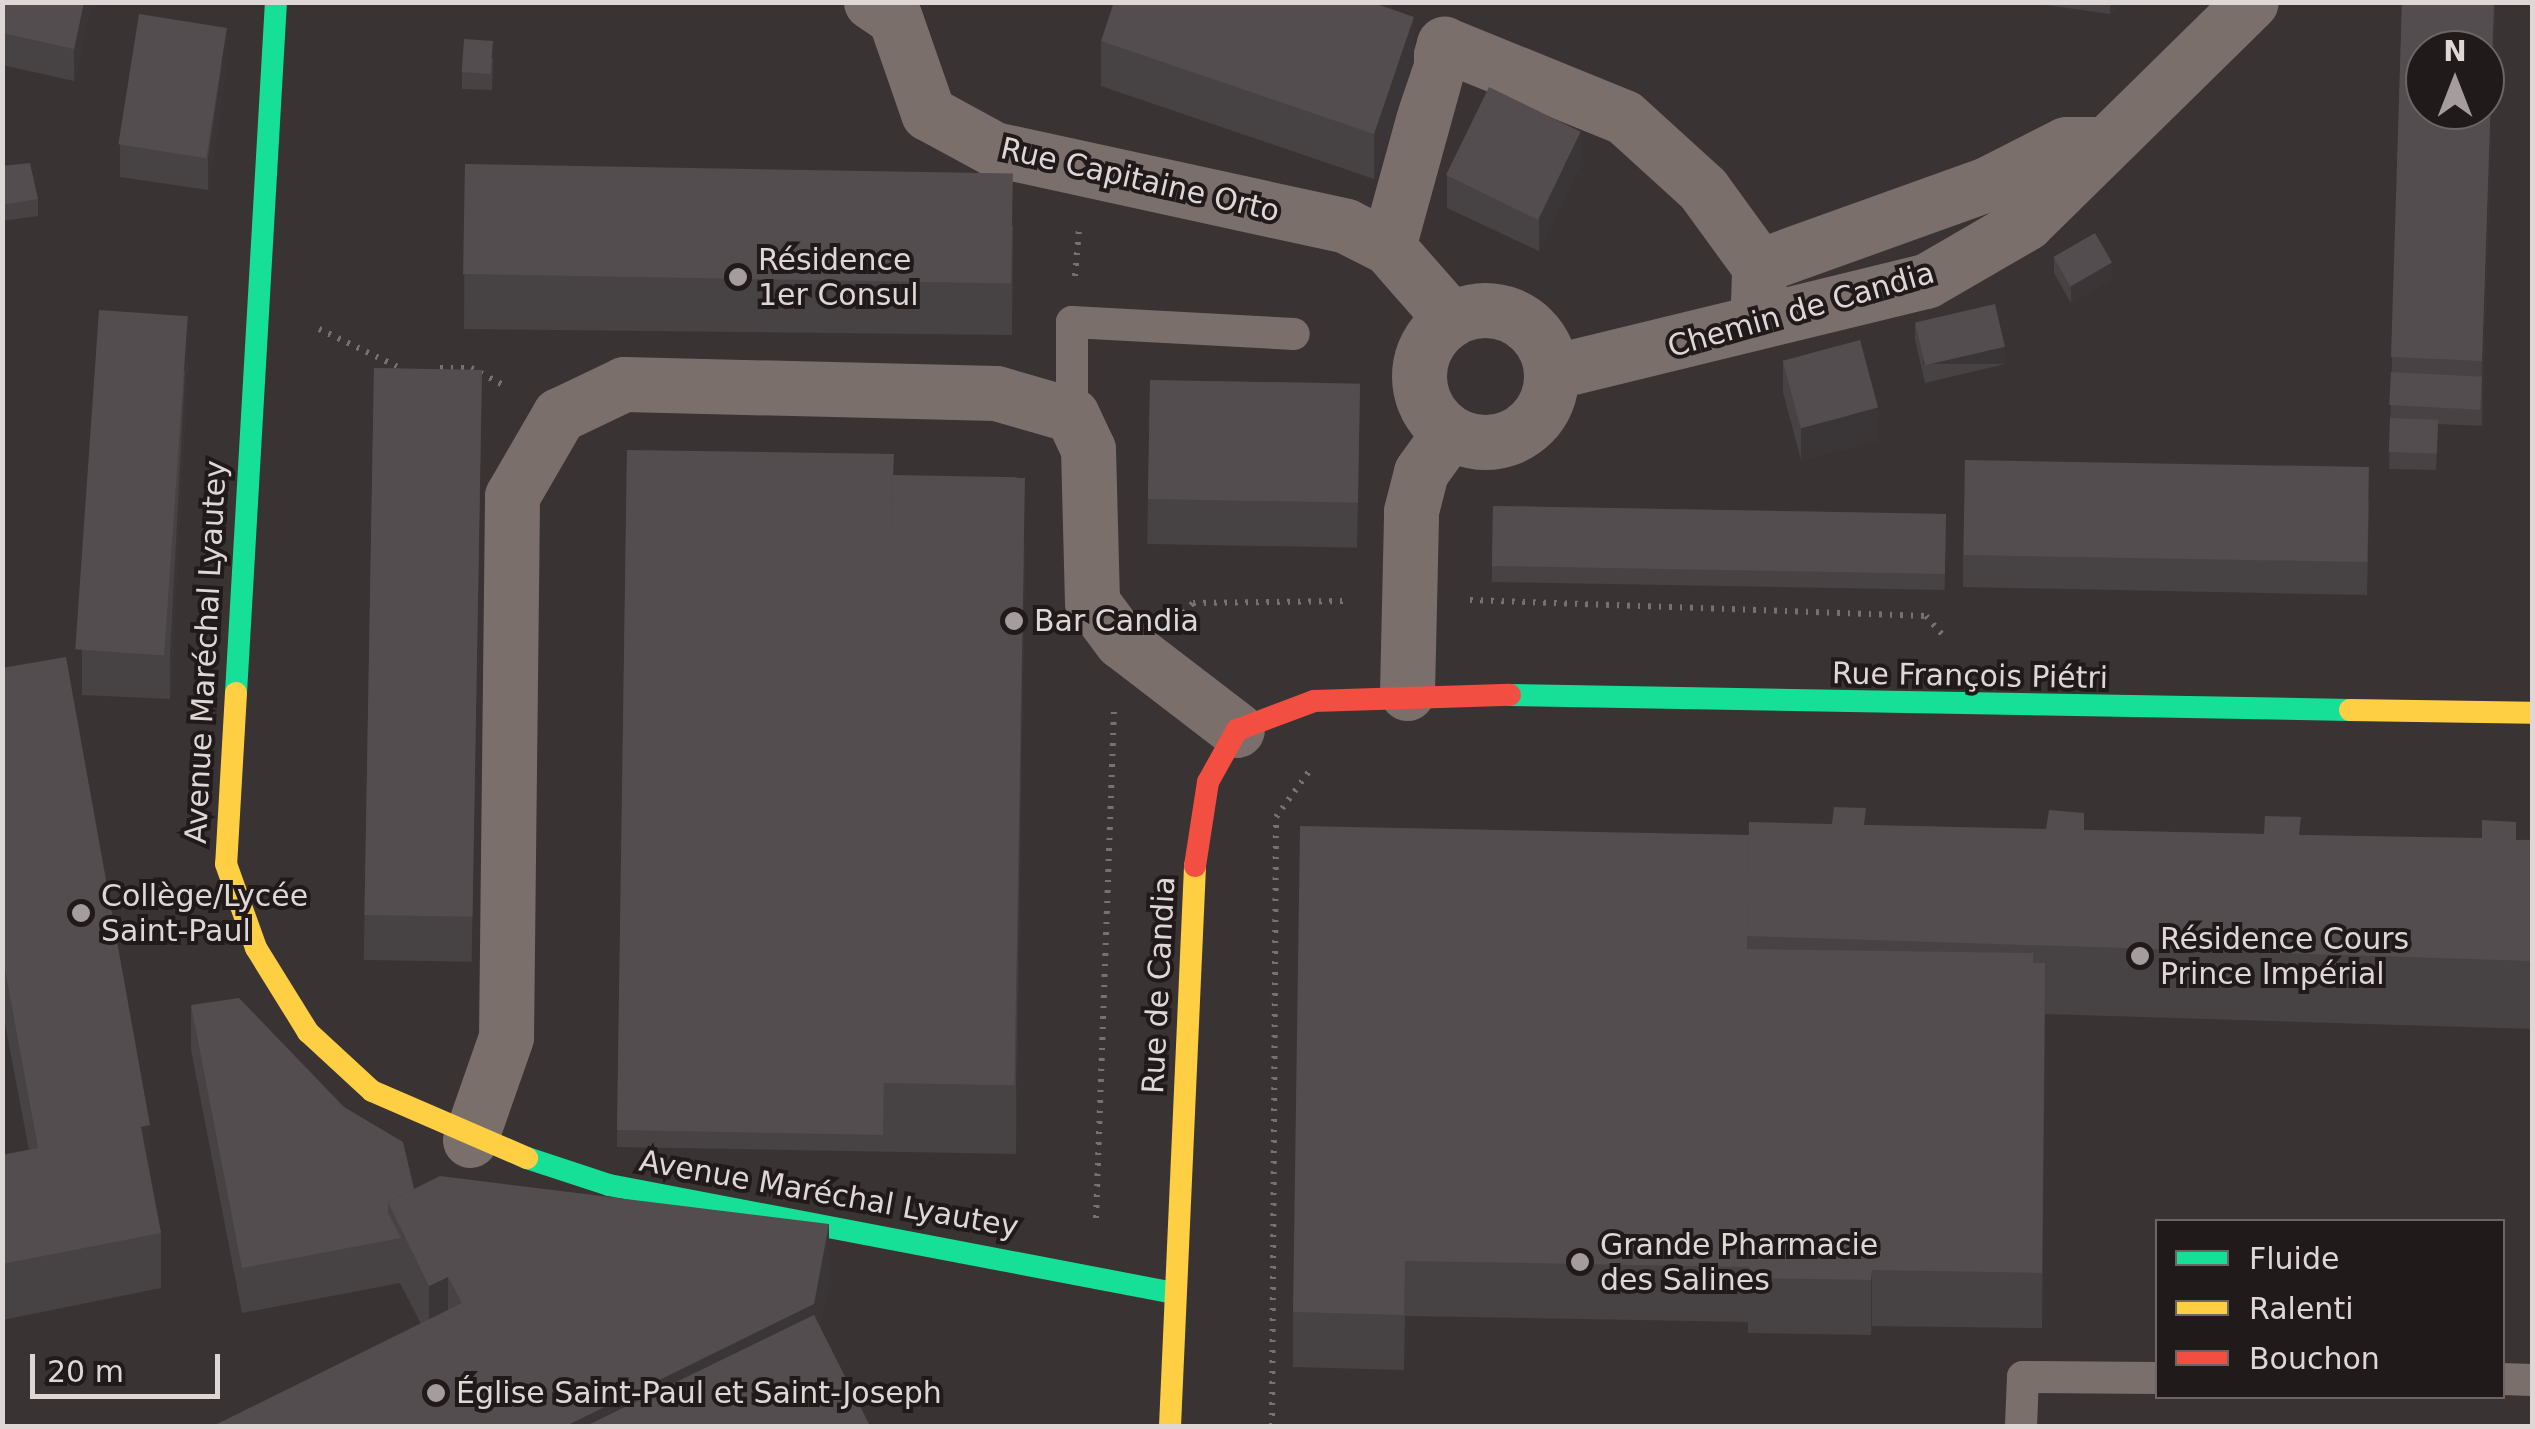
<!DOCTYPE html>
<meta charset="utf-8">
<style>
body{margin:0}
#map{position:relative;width:2535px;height:1429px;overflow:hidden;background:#3a3334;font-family:"DejaVu Sans",sans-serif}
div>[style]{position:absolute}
.path>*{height:6px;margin-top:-3px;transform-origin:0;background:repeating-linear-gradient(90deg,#7a716f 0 2.5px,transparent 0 10.5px)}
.lane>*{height:32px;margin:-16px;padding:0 16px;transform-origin:16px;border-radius:16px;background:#7b6f6c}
.street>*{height:55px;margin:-27.5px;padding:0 27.5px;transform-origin:27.5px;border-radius:27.5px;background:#7b6f6c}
.street>.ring{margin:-27.5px;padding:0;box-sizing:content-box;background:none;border:55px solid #7b6f6c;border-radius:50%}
.fast>*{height:22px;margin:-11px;padding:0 11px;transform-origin:11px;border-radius:11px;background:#16e098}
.slow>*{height:22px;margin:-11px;padding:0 11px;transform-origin:11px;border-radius:11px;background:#ffcf43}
.jam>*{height:22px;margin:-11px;padding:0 11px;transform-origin:11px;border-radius:11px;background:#f24e42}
.wall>*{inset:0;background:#474244;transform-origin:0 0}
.shaded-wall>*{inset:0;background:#3a3637;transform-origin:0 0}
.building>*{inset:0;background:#534d4f;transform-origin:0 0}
.dots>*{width:28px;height:28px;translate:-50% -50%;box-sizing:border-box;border:5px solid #201a1a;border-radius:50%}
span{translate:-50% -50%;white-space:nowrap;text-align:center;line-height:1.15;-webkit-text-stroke:8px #201a1a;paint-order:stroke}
.street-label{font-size:30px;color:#dfd6d6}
.poi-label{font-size:30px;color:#dfd6d6}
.left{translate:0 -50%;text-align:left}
.frame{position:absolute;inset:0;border:5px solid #dfd6d6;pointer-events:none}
.legend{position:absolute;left:2155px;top:1219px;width:350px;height:180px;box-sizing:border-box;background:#201a1a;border:2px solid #6c6565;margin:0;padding:12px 18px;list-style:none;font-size:30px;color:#dfd6d6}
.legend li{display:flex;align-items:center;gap:20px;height:50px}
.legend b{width:50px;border:2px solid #6c6565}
.north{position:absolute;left:2405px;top:30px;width:100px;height:100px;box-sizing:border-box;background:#201a1a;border:2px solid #6c6565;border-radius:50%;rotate:0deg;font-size:28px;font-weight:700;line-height:40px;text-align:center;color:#dfd6d6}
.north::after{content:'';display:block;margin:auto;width:35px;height:45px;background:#a59d9d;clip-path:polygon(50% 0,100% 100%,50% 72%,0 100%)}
.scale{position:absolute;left:30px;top:1354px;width:190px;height:45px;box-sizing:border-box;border:5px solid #dfd6d6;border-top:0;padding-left:12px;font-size:30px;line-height:35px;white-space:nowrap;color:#dfd6d6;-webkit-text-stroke:8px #201a1a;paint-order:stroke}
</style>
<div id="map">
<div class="path">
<i style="left:1075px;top:276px;width:47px;rotate:-85.1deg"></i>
<i style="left:319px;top:329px;width:92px;rotate:25.7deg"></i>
<i style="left:440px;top:368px;width:31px"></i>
<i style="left:471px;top:368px;width:41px;rotate:27.8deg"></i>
<i style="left:1470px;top:600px;width:456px;rotate:2deg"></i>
<i style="left:1926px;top:616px;width:30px;rotate:49deg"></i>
<i style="left:1184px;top:613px;width:13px;rotate:-48deg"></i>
<i style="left:1193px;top:603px;width:154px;rotate:-0.7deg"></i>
<i style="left:1096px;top:1218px;width:507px;rotate:-87.97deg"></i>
<i style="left:1272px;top:1426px;width:609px;rotate:-89.62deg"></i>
<i style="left:1276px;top:817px;width:58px;rotate:-54.1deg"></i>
</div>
<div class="lane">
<i style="left:1072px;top:415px;width:93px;rotate:-90deg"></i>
<i style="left:1072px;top:322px;width:222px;rotate:3.1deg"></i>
<i style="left:2502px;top:1379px;width:30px;rotate:2deg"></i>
<i style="left:2021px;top:1426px;width:49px;rotate:-87.7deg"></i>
<i style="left:2023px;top:1377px;width:135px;rotate:0.4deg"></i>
</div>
<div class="street">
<i style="left:871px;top:2px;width:29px;rotate:34deg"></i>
<i style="left:895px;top:18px;width:101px;rotate:70.8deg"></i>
<i style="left:928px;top:113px;width:75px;rotate:28.6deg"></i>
<i style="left:994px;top:149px;width:360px;rotate:12.3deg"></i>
<i style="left:1346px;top:226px;width:47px;rotate:26.6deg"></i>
<i style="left:1388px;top:247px;width:96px;rotate:48.8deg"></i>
<i style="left:1388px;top:247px;width:211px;rotate:-74.6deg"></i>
<i style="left:1444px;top:44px;width:194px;rotate:22.1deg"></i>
<i style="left:1624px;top:117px;width:107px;rotate:42.3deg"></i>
<i style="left:1703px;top:189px;width:95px;rotate:54deg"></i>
<i style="left:1758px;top:302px;width:36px;rotate:-88deg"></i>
<i style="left:1759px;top:266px;width:245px;rotate:-19.8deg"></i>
<i style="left:1989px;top:183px;width:86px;rotate:-26.9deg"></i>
<i style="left:2066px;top:144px;width:38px"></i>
<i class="ring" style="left:1419px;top:310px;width:77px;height:77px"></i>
<i style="left:1552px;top:372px;width:385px;rotate:-13.7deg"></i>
<i style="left:1926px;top:281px;width:116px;rotate:-30.1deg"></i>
<i style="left:2026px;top:223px;width:315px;rotate:-44.5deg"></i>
<i style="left:1407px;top:693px;width:182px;rotate:-88.7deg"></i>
<i style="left:1411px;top:511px;width:40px;rotate:-75.6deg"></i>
<i style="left:1421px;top:472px;width:48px;rotate:-54.3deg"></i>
<i style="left:470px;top:1140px;width:109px;rotate:-70.7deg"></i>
<i style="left:506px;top:1037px;width:541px;rotate:-89.36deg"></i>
<i style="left:512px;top:496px;width:94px;rotate:-59.9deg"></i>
<i style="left:559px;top:415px;width:72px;rotate:-25.5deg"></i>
<i style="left:624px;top:384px;width:372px;rotate:1.4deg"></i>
<i style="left:996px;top:393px;width:79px;rotate:16.1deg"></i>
<i style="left:1072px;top:415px;width:38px;rotate:65deg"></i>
<i style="left:1088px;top:449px;width:153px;rotate:88.5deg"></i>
<i style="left:1092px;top:602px;width:49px;rotate:53.4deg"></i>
<i style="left:1121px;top:641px;width:146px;rotate:37.5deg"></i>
</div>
<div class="fast">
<i style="left:236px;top:693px;width:692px;rotate:-86.69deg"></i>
<i style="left:1510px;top:695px;width:840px;rotate:1.02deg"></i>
<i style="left:527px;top:1158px;width:86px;rotate:18.2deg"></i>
<i style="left:609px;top:1185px;width:570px;rotate:10.82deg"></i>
</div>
<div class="slow">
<i style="left:236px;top:693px;width:171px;rotate:93.3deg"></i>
<i style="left:226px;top:864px;width:89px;rotate:70.3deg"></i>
<i style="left:256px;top:948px;width:99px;rotate:58.2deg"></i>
<i style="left:308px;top:1032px;width:87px;rotate:42.7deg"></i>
<i style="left:372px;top:1091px;width:169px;rotate:23.4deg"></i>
<i style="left:2350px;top:710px;width:182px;rotate:0.9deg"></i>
<i style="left:1170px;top:1426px;width:561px;rotate:-87.44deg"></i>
</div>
<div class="jam">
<i style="left:1195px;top:866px;width:85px;rotate:-81.2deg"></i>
<i style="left:1208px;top:782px;width:60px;rotate:-60.9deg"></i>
<i style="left:1237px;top:730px;width:82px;rotate:-20.6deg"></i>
<i style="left:1314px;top:701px;width:196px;rotate:-1.8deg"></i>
</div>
<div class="wall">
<i style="clip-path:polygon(2px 2px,90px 2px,90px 10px,74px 81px,2px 65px)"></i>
<i style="clip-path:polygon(2024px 2px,2123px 2px,2110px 14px)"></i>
<i style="clip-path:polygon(2402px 2px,2495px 2px,2482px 426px,2438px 424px,2436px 470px,2389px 469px)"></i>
<i style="clip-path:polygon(1101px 41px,1414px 62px,1374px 179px,1101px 86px)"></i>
<i style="clip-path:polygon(493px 58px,492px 90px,462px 89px,462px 72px)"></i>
<i style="clip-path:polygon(227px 60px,208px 190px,120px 177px,120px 145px)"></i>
<i style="clip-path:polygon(1581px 163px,1539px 251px,1447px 208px,1447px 176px)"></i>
<i style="clip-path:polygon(465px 164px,1013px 226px,1012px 335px,464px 329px)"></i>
<i style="clip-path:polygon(2px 166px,38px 199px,38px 216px,2px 221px)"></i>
<i style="clip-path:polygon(2054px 257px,2112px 279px,2071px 303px,2054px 273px)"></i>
<i style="clip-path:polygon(1915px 324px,2005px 364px,1925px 383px,1915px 340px)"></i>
<i style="clip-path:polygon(1783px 360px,1878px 440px,1801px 460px,1783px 392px)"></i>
<i style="clip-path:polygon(188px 361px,170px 699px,82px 695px,82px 650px)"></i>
<i style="left:374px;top:368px;width:108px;height:592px;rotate:1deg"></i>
<i style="left:1150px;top:380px;width:210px;height:164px;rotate:1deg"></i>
<i style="clip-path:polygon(627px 450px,894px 475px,1025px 545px,1016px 1154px,617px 1147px)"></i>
<i style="clip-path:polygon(2369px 502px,2367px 595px,1963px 587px,1963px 555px)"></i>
<i style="left:1493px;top:506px;width:453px;height:76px;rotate:1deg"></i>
<i style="clip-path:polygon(2px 668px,150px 1176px,161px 1233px,161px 1288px,2px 1320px,2px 1155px,29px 1150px,2px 1008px)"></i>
<i style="clip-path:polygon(1866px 825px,2532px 840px,2532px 1029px,2045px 1014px,2042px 1328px,1872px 1326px,1871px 1335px,1748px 1333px,1748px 1322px,1405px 1316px,1404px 1370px,1293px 1367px,1293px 1312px,1749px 835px)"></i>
<i style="clip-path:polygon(191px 1005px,414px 1189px,829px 1279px,820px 1327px,421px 1324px,400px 1283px,242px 1313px,191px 1050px)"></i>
</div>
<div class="shaded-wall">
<i style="clip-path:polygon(84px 2px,90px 2px,90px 10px,74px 81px,74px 49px)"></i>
<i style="clip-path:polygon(2110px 2px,2123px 2px,2110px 14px)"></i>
<i style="clip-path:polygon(2494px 2px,2495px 2px,2482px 426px,2482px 361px)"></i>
<i style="clip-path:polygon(1414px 17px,1414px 62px,1374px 179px,1374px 134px)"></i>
<i style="clip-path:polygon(227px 28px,227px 60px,208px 190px,208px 158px)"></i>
<i style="clip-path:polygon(1581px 131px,1581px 163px,1539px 251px,1539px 219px)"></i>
<i style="clip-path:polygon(2112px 262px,2112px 279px,2071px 303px,2071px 286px)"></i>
<i style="clip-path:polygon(188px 316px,188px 361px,170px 699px,170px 654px)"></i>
<i style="left:2005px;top:347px;width:17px;height:82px;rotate:90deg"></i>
<i style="clip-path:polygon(1878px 408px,1878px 440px,1801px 460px,1801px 428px)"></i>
<i style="clip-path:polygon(1025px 477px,1025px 545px,1016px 1154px,1016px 1085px)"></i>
<i style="clip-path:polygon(150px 1125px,150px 1180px,141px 1127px)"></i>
<i style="clip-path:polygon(829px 1224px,829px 1279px,814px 1360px,678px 1426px,566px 1426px)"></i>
<i style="clip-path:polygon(1872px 1270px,1872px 1326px,1871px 1335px,1871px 1280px)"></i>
<i style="clip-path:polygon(448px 1277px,448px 1332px,429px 1342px,429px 1286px)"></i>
</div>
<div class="building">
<i style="clip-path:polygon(2px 2px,84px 2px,74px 49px,2px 33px)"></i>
<i style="clip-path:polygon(1114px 2px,1371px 2px,1414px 17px,1374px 134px,1101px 41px)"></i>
<i style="clip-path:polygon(evenodd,2402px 2px,2494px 2px,2482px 361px,2391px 357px,2402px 2px,2425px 50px,2485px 50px,2485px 110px,2425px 110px,2425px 50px)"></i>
<i style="left:139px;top:14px;width:89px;height:132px;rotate:9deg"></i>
<i style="left:464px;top:39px;width:29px;height:33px;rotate:4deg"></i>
<i style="left:1489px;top:87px;width:102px;height:98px;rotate:26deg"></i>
<i style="clip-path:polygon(30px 163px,38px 199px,2px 205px,2px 166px)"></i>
<i style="left:465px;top:164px;width:548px;height:110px;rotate:1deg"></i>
<i style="left:2095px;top:233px;width:34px;height:48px;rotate:60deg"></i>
<i style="left:1995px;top:304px;width:44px;height:82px;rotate:77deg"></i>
<i style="left:99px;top:310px;width:89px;height:340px;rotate:4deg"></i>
<i style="left:1860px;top:340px;width:70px;height:80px;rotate:75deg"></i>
<i style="left:374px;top:368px;width:108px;height:547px;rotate:1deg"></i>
<i style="left:2391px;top:372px;width:91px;height:33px;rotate:3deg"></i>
<i style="left:1150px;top:380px;width:210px;height:119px;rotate:1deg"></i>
<i style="left:2390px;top:418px;width:48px;height:34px;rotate:2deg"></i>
<i style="clip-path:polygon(627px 450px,894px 454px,893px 475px,892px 475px,883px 1135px,617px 1130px)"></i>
<i style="left:1965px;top:460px;width:404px;height:95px;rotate:1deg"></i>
<i style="left:892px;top:475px;width:133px;height:608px;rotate:1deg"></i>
<i style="left:1493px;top:506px;width:453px;height:60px;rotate:1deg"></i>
<i style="clip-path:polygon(66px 657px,150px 1125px,141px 1127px,161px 1233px,2px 1264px,2px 1155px,38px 1148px,2px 953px,2px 668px)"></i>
<i style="clip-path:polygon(1834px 807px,1866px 808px,1864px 825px,2046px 829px,2049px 810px,2084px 813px,2084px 830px,2264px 834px,2265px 816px,2301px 817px,2299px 835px,2482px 838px,2482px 820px,2516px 822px,2516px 840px,2532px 840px,2532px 961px,1747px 936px,1749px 822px,1832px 824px)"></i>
<i style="clip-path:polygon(1300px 826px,1749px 835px,1747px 949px,2033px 953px,2033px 963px,2045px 963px,2042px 1273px,1872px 1270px,1871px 1280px,1748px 1278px,1749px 1267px,1405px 1261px,1404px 1315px,1293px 1312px)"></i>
<i style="clip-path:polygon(239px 998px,344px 1107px,403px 1142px,414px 1189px,388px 1202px,388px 1213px,401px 1238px,242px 1268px,191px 1005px)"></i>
<i style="clip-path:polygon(440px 1176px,829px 1224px,814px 1304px,566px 1426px,213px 1426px,462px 1303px,448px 1277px,429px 1286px,388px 1202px)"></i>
<i style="clip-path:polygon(814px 1315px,870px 1426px,586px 1426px)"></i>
</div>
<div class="dots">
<i style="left:738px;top:277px;background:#a59d9d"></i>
<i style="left:1014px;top:621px;background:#a59d9d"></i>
<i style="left:81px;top:913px;background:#a59d9d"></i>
<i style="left:2140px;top:956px;background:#a59d9d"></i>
<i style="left:1580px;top:1262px;background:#a59d9d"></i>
<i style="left:436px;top:1393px;background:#a59d9d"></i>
</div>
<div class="street-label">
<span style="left:1140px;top:180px;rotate:13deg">Rue Capitaine Orto</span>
<span style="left:1801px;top:310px;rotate:-16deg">Chemin de Candia</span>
<span style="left:206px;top:652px;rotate:-87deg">Avenue Maréchal Lyautey</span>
<span style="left:1970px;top:676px;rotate:1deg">Rue François Piétri</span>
<span style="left:1159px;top:985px;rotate:-87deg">Rue de Candia</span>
<span style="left:829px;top:1194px;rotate:10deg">Avenue Maréchal Lyautey</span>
</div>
<div class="poi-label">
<span class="left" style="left:758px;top:277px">Résidence<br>1er Consul</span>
<span class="left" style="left:1034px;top:621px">Bar Candia</span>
<span class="left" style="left:101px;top:913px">Collège/Lycée<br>Saint-Paul</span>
<span class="left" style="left:2160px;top:956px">Résidence Cours<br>Prince Impérial</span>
<span class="left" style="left:1600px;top:1262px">Grande Pharmacie<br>des Salines</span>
<span class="left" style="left:456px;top:1393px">Église Saint-Paul et Saint-Joseph</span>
</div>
<div class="frame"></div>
<ul class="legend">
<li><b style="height:12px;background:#16e098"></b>Fluide</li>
<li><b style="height:12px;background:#ffcf43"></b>Ralenti</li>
<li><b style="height:12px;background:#f24e42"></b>Bouchon</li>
</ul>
<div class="north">N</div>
<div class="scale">20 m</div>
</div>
